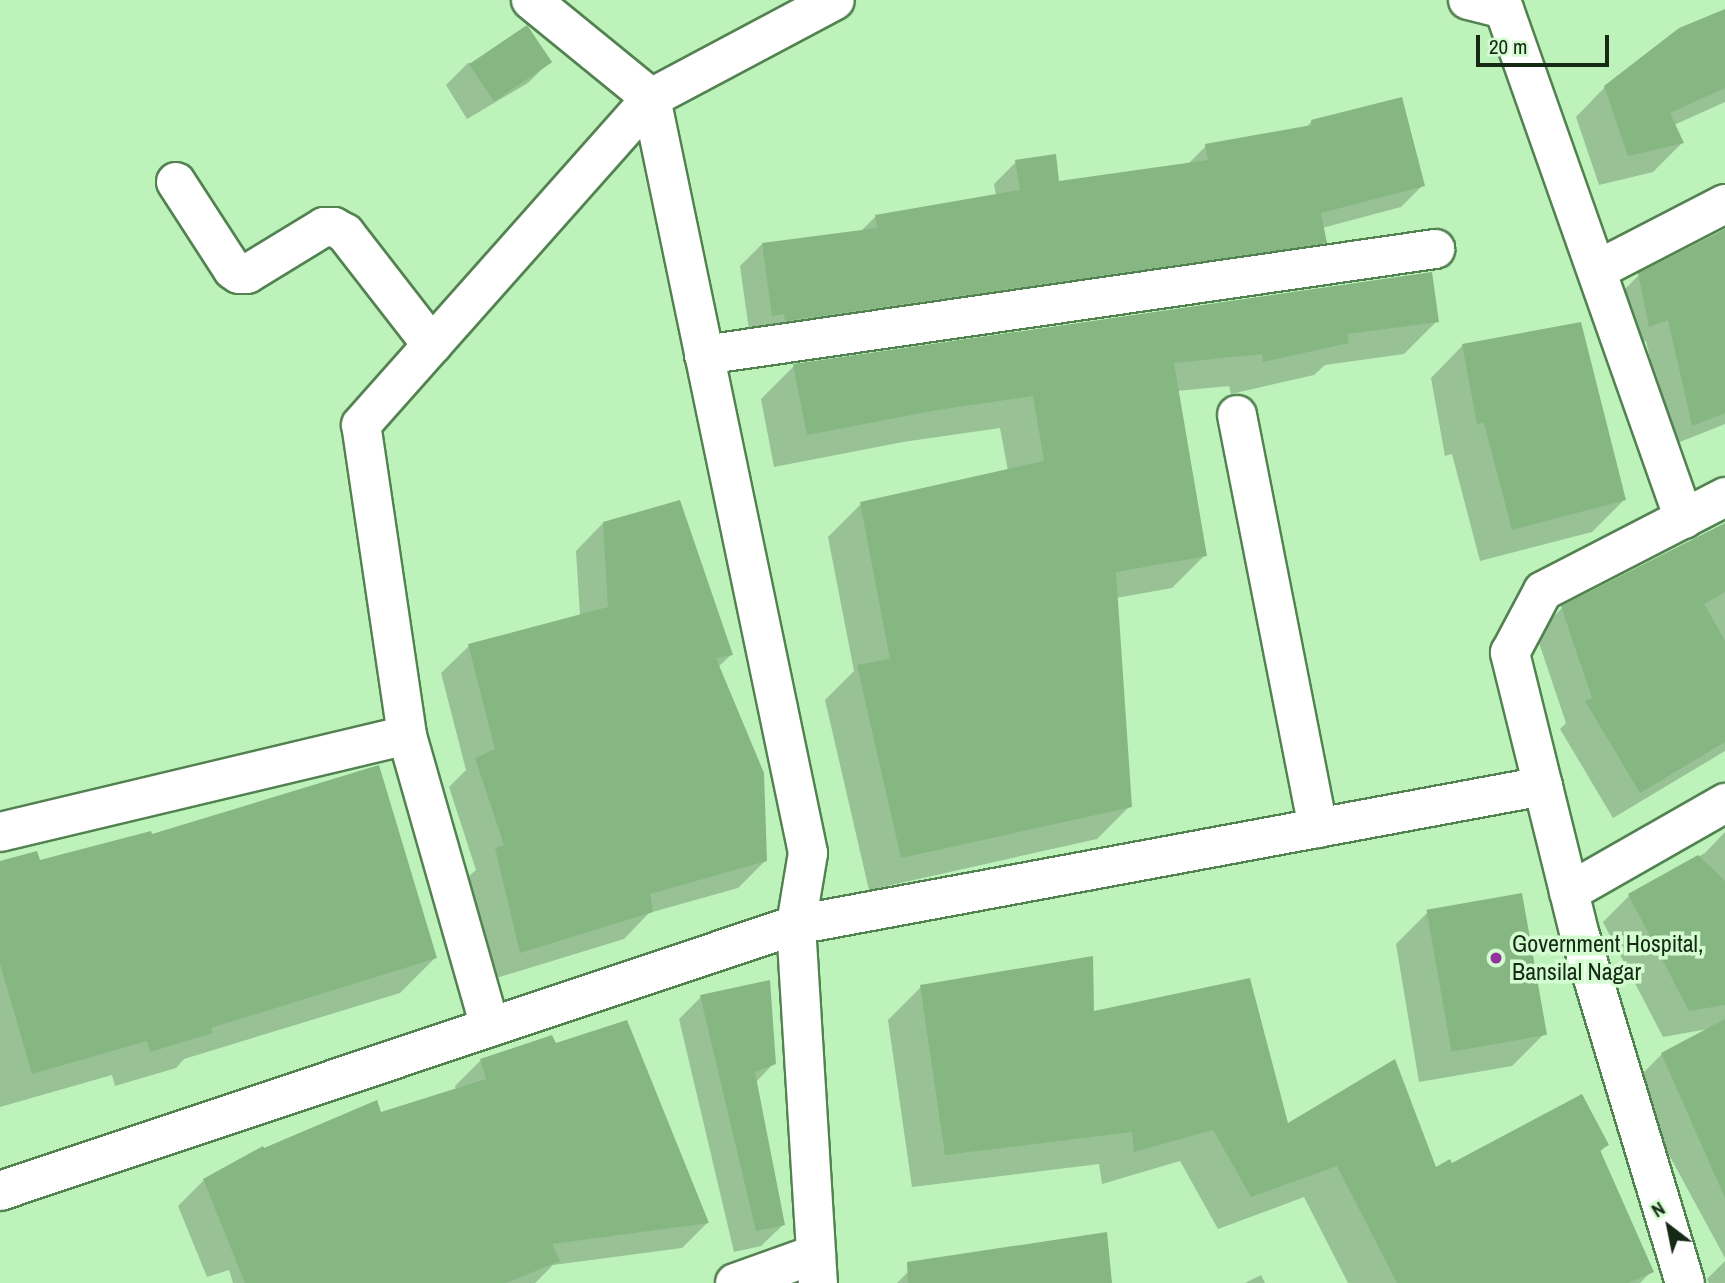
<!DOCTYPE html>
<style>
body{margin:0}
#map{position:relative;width:1725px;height:1283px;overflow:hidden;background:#bef2bb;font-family:"Archivo Narrow",sans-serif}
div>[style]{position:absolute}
.shadow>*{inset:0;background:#0003}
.building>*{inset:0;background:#86b783;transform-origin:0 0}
.roads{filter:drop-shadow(2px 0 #538251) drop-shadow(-2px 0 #538251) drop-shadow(0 2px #538251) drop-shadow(0 -2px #538251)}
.street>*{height:38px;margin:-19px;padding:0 19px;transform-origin:19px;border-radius:19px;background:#fff}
.dots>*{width:19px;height:19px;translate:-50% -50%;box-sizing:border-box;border:4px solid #d3fcd0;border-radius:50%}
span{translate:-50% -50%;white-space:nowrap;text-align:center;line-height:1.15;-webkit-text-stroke:7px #d3fcd0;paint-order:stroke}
.poi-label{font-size:24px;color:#162915}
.left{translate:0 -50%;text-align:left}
.north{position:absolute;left:1634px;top:1192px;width:70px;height:70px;-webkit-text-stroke:5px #d3fcd0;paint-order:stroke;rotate:328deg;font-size:19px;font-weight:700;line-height:28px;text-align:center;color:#162915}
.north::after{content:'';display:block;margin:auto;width:24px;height:32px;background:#162915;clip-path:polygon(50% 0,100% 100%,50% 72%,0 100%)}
.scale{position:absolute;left:1476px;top:35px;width:133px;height:32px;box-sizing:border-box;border:4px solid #162915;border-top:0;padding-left:9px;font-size:21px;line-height:24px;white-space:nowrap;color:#162915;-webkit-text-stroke:5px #d3fcd0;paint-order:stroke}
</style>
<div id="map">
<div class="shadow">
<i style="clip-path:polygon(1725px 11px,1725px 102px,1674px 125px,1682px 143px,1653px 172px,1599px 185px,1576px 117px,1605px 87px)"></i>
<i style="clip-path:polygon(550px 61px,528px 83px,467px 119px,446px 85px,468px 63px)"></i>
<i style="clip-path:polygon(1401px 99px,1423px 185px,1401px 207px,1322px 228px,1325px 242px,1303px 264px,750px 337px,740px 266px,762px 244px,860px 232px,876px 216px,996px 196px,994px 184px,1016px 162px,1058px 183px,1188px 164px,1206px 146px,1306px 128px,1311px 122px)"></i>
<i style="clip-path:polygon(1725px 229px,1725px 424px,1670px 446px,1646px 341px,1627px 348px,1617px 297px,1639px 275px)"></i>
<i style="clip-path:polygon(1437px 321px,1404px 354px,1325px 365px,1314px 375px,1231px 394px,1229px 386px,1177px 391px,1205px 555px,1172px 588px,1116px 598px,1130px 806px,1097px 839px,869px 890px,825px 700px,854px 671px,828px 537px,861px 504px,1008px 471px,1000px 428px,903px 442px,774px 467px,761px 399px,794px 366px)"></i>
<i style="clip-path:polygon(1463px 345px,1624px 500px,1592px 532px,1480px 561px,1452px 454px,1445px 456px,1431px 378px)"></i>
<i style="clip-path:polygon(603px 523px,731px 655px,718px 667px,766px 860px,738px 888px,649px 913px,624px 939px,493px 979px,468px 877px,476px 870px,449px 787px,466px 770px,441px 673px,469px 646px,580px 616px,576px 551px)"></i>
<i style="clip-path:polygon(1725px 527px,1725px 751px,1613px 818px,1560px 729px,1566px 723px,1536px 634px,1562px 608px)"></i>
<i style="clip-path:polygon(1725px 832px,1725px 1258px,1668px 1153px,1636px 1080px,1662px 1054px,1708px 1029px,1663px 1037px,1603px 922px,1629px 896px,1705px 853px)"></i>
<i style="clip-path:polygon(151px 836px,435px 958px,400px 993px,184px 1059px,176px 1068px,115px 1086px,112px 1075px,0 1107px,0 862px,39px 863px)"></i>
<i style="clip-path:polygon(1428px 912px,1544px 1034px,1512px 1066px,1419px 1082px,1396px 944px)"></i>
<i style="clip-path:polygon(921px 987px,1092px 1013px,1286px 1126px,1435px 1169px,1607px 1145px,1599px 1153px,1652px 1271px,1640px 1283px,1348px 1283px,1304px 1197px,1218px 1229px,1180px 1161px,1102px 1184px,1099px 1164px,912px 1187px,888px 1020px)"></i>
<i style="clip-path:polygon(701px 997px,774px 1063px,756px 1082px,784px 1224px,761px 1246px,734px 1252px,679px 1019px)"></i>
<i style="clip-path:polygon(551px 1037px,555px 1045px,707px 1223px,682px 1248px,553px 1265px,535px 1283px,233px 1283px,229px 1270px,207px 1277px,178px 1206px,204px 1180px,263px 1150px,456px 1090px,455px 1086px,480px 1061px)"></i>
<i style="clip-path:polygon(1725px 1261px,1725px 1283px,1709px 1283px,1707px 1279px)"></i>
<i style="clip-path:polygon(918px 1262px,1111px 1283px,897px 1283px)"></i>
<i style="clip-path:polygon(1261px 1275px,1265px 1283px,1245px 1283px)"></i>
</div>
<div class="building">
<i style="clip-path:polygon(1725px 9px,1725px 88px,1670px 113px,1684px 143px,1628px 156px,1604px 86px,1679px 28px)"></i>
<i style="left:527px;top:25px;width:45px;height:70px;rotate:56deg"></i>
<i style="clip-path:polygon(1402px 97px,1425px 186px,1321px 213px,1327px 243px,785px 321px,784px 314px,772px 316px,762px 243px,877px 228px,875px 215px,1020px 190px,1015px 160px,1056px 154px,1059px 181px,1208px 160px,1205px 144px,1312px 125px,1311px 120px)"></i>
<i style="clip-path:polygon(1725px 229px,1725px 413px,1692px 426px,1668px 320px,1649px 327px,1638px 273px)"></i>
<i style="clip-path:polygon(1432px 272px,1439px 322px,1347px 334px,1349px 343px,1263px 362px,1262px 354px,1174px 363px,1207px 556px,1116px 572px,1132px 807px,901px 858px,857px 665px,890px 659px,860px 502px,1044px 461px,1033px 396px,937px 410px,807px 435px,793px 364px)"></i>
<i style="clip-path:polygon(1581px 322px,1626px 500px,1512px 530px,1484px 423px,1477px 424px,1462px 344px)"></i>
<i style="clip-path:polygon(680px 500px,733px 655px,716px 658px,764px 773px,767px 861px,650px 894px,653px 912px,520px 953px,495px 848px,504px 845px,475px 758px,495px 749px,468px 644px,608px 607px,603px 522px)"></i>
<i style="clip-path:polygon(1725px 523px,1725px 592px,1704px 604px,1725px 641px,1725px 742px,1640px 793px,1585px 701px,1592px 698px,1561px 606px)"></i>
<i style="clip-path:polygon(379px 765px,437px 958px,211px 1028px,213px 1033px,150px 1052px,147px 1041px,32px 1074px,0 964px,0 861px,37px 851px,40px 860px,151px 831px,152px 834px)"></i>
<i style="clip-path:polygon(1698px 855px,1725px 881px,1725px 1005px,1689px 1011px,1628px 894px)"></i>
<i style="left:1522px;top:893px;width:144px;height:97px;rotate:80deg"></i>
<i style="clip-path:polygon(1093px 956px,1094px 1011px,1250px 978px,1288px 1123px,1395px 1059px,1436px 1167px,1450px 1159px,1452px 1163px,1582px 1094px,1609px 1145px,1600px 1150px,1654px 1272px,1628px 1283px,1397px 1283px,1337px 1166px,1251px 1197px,1213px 1130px,1134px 1152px,1132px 1132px,945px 1155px,920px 985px)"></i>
<i style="clip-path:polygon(770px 980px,776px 1064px,755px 1072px,785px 1225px,756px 1231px,700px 995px)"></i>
<i style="clip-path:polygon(1725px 1019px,1725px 1198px,1661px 1053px)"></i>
<i style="clip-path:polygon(627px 1020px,709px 1223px,552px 1244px,560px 1261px,506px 1283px,245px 1283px,203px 1179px,263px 1146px,264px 1148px,377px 1100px,381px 1112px,486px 1079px,480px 1059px,552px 1035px,556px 1043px)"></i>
<i style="clip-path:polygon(1107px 1232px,1112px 1283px,908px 1283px,907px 1262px)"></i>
</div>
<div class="roads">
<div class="street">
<i style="left:531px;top:0;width:155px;rotate:39.2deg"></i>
<i style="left:651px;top:98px;width:771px;rotate:78.25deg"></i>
<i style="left:808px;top:853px;width:73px;rotate:99.5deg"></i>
<i style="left:796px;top:925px;width:359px;rotate:86.5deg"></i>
<i style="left:1468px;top:0;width:37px;rotate:14deg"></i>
<i style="left:1504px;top:9px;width:541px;rotate:70.56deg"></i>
<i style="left:176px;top:182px;width:105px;rotate:57.1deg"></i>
<i style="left:233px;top:270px;width:7px;rotate:34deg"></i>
<i style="left:239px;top:274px;width:8px"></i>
<i style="left:247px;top:274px;width:90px;rotate:-31.4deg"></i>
<i style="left:324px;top:227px;width:10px"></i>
<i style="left:334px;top:227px;width:13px;rotate:29deg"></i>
<i style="left:345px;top:233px;width:142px;rotate:52.2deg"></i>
<i style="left:1597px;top:270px;width:144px;rotate:-27.3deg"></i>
<i style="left:704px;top:355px;width:739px;rotate:-8.25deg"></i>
<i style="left:1237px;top:415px;width:421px;rotate:78.9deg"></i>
<i style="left:0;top:832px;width:418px;rotate:-13.4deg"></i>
<i style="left:1569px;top:892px;width:180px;rotate:-29.7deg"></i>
<i style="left:490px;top:1027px;width:304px;rotate:-105.9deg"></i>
<i style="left:407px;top:735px;width:313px;rotate:-98.4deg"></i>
<i style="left:361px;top:425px;width:437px;rotate:-48.4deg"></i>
<i style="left:651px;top:98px;width:208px;rotate:-28deg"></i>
<i style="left:0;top:1191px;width:839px;rotate:-18.48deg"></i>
<i style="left:796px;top:925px;width:760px;rotate:-10.54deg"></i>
<i style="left:735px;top:1283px;width:86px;rotate:-19.7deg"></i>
<i style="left:1685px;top:1283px;width:363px;rotate:-106.8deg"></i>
<i style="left:1580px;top:936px;width:292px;rotate:-103.9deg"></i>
<i style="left:1510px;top:653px;width:70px;rotate:-62deg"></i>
<i style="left:1543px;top:591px;width:205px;rotate:-27.3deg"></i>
</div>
</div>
<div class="dots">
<i style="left:1496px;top:958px;background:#92349d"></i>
</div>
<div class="poi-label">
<span class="left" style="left:1512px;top:958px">Government Hospital,<br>Bansilal Nagar</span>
</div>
<div class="north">N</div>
<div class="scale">20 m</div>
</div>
